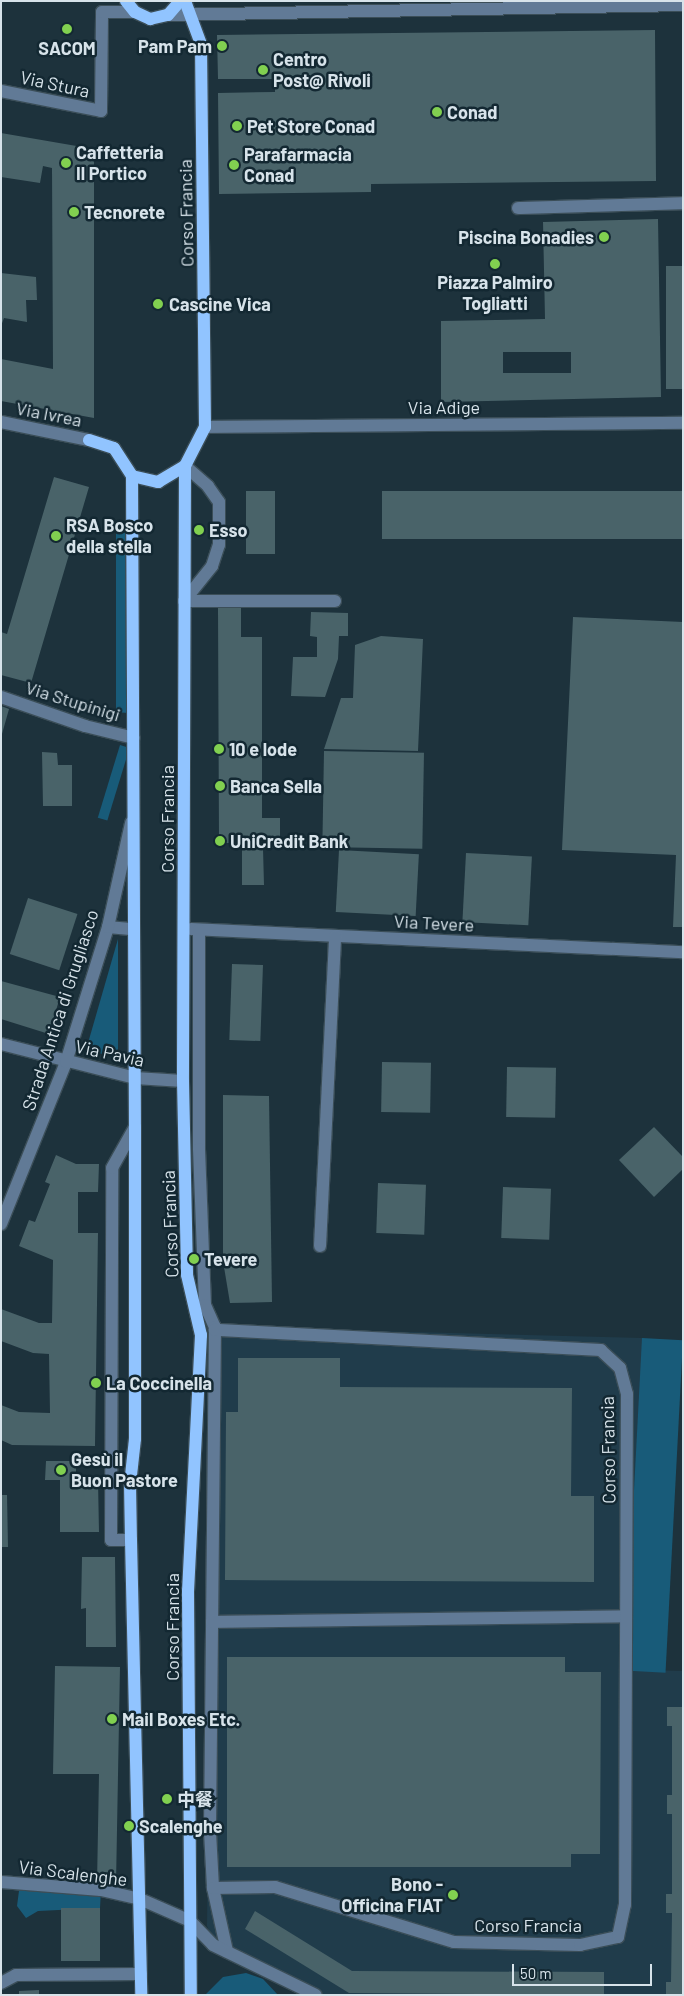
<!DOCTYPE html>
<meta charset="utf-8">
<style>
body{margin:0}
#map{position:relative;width:684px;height:1996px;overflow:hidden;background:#1d323c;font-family:Barlow,"Noto Sans SC",sans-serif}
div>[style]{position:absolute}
.built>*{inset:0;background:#203c4b}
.green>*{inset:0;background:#185b79;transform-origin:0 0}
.building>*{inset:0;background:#496369;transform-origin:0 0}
.roads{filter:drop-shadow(1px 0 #3b4e58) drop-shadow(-1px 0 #3b4e58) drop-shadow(0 1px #3b4e58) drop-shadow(0 -1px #3b4e58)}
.minor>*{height:12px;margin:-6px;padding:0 6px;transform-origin:6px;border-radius:6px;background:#617a96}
.major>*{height:12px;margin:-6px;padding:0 6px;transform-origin:6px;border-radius:6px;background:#91c4ff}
.dots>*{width:14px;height:14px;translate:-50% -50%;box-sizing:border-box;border:2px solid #132832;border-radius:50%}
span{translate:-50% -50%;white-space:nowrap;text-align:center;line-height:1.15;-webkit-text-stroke:5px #132832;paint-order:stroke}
.poi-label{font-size:18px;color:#d7e3ea;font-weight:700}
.right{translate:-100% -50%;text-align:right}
.left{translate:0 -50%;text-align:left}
.street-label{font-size:18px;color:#d7e3ea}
.frame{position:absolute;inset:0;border:2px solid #d7e3ea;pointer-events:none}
.scale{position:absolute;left:512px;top:1964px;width:140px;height:22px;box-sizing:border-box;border:2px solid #d7e3ea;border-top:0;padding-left:6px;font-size:15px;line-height:18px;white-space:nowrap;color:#d7e3ea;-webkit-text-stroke:4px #132832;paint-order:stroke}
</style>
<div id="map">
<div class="built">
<i style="clip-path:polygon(215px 1327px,642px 1338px,645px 1670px,683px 1671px,683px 1995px,322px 1995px,213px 1941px,207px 1926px)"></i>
</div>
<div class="green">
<i style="clip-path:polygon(125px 527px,128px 713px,116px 712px,116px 528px)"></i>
<i style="left:120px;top:745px;width:10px;height:76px;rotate:17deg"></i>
<i style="clip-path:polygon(118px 939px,118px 1058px,86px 1050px)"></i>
<i style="left:642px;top:1338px;width:41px;height:333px;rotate:3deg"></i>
<i style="clip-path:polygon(20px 1883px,101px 1890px,100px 1908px,38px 1911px,26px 1918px,17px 1906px)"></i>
<i style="clip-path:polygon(246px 1973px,263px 1979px,278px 1995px,205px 1995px,223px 1977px)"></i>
</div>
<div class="building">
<i style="clip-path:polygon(655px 30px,656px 181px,371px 184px,371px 192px,219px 194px,218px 93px,275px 92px,275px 79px,218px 79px,217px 35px)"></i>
<i style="clip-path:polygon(1px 133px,94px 149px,94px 418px,1px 401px,1px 359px,53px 369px,52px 168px,43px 166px,40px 183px,1px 177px)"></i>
<i style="clip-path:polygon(evenodd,658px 219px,661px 397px,441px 402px,441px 321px,545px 319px,543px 222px,658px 219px,503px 352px,571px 352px,571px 373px,503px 373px,503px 352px)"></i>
<i style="left:666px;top:266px;width:17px;height:123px"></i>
<i style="clip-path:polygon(1px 273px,36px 277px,37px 300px,26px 300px,27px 322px,4px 318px,1px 326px)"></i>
<i style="clip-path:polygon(54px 477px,89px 487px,31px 683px,1px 675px,1px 632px,7px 634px)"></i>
<i style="left:246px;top:491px;width:29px;height:63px"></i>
<i style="left:683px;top:491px;width:48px;height:301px;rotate:90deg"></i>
<i style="clip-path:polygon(218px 608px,241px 608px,241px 637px,262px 637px,262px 818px,280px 818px,280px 848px,263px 848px,264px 885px,242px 885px,242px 843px,219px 843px)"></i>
<i style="clip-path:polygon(311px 612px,348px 613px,348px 636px,339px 636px,338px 659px,325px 697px,291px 696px,293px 657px,317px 657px,317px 637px,310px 636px)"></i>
<i style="clip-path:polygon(573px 617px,683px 622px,683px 927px,673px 927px,676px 855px,562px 850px)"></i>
<i style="clip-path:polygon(381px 636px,423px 639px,418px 751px,324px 749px,341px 698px,353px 698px,355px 645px)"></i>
<i style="clip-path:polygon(1px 706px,9px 709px,2px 734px,1px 734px)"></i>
<i style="left:324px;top:751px;width:100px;height:96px;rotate:1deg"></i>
<i style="clip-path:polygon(42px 752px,57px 753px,58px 765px,72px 765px,72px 806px,43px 806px)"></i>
<i style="left:339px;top:850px;width:80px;height:62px;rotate:3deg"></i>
<i style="left:466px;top:853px;width:66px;height:69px;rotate:3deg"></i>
<i style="left:28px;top:898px;width:52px;height:59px;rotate:18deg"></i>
<i style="left:232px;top:964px;width:31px;height:76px;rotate:2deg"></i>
<i style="clip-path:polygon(1px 981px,60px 997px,49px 1034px,1px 1019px)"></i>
<i style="left:382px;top:1062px;width:49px;height:50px;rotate:1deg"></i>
<i style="left:507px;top:1067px;width:49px;height:50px;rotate:1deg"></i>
<i style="clip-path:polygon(223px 1095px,269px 1096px,272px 1302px,230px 1303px,223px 1261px)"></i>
<i style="clip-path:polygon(654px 1127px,683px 1157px,683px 1169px,654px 1197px,619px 1160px)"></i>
<i style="clip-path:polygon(56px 1155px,76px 1164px,99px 1164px,98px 1192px,78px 1192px,78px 1233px,98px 1233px,95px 1446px,12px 1445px,1px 1440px,1px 1405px,19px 1412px,50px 1413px,49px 1354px,33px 1353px,1px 1341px,1px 1309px,39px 1323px,52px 1323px,53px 1260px,19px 1246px,29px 1220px,35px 1222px,50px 1184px,45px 1182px)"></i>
<i style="left:378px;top:1183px;width:48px;height:50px;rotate:2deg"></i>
<i style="left:503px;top:1187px;width:48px;height:51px;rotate:2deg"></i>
<i style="clip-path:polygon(238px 1358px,340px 1358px,340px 1387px,572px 1388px,571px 1496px,594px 1496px,594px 1582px,225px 1580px,226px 1412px,238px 1412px)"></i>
<i style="clip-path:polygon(46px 1461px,76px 1461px,76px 1480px,98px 1480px,99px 1532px,60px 1532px,60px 1480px,45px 1480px)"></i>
<i style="clip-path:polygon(1px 1495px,7px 1495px,8px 1547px,1px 1547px)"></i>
<i style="clip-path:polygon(82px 1557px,115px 1557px,116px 1647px,86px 1647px,86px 1608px,81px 1609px)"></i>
<i style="clip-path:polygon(227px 1657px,565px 1657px,565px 1672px,601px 1672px,600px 1854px,571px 1854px,571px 1867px,227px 1867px)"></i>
<i style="clip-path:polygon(55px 1666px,120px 1667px,116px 1884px,97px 1884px,99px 1774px,53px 1774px)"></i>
<i style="clip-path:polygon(667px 1707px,683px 1707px,683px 1995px,666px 1995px,666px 1982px,671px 1982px,672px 1913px,666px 1913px,666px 1894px,672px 1894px,672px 1814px,667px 1814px,667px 1795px,672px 1795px,672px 1726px,667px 1726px)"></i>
<i style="left:61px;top:1908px;width:39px;height:53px"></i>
<i style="clip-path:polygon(255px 1911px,352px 1971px,604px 1972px,604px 1995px,349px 1993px,245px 1929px)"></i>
<i style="clip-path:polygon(39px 1990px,39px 1995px,19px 1995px,19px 1991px)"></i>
</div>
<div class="roads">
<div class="minor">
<i style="left:168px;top:15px;width:515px;rotate:-1.11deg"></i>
<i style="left:1px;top:91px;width:102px;rotate:11.3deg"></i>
<i style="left:101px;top:111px;width:99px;rotate:-89.4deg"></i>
<i style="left:102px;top:12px;width:33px"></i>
<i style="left:518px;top:208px;width:165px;rotate:-1.7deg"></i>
<i style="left:1px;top:422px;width:90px;rotate:11.6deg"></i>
<i style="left:205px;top:427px;width:478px;rotate:-0.5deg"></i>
<i style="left:184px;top:601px;width:45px;rotate:-51.3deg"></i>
<i style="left:212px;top:566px;width:22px;rotate:-72deg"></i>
<i style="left:219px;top:545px;width:43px;rotate:-90deg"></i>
<i style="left:219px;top:502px;width:19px;rotate:-125deg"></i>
<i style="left:208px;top:486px;width:30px;rotate:-139deg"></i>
<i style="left:184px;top:601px;width:151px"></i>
<i style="left:1px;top:697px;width:89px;rotate:19deg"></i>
<i style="left:85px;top:726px;width:50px;rotate:13.8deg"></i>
<i style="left:108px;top:927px;width:25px;rotate:5deg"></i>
<i style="left:191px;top:929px;width:493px;rotate:2.7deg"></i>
<i style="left:199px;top:930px;width:219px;rotate:90deg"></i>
<i style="left:199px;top:1149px;width:156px;rotate:87.8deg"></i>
<i style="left:205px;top:1305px;width:24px;rotate:66deg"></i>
<i style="left:215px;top:1327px;width:505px;rotate:90.57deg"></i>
<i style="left:210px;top:1832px;width:56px;rotate:86.9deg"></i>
<i style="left:213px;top:1888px;width:65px;rotate:77.5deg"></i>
<i style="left:1px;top:1044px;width:138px;rotate:14.2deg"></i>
<i style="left:135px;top:1078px;width:48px;rotate:3.6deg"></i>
<i style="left:1px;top:1224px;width:175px;rotate:-68.1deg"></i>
<i style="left:66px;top:1062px;width:141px;rotate:-72.7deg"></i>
<i style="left:108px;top:927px;width:107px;rotate:-77.5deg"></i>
<i style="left:320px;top:1246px;width:310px;rotate:-87.2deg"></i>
<i style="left:131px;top:1540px;width:20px;rotate:180deg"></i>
<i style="left:111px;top:1540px;width:372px;rotate:-89.8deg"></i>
<i style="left:112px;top:1168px;width:47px;rotate:-60.7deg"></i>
<i style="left:212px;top:1622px;width:414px;rotate:-0.8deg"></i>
<i style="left:1px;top:1882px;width:100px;rotate:4.6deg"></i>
<i style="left:101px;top:1890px;width:40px;rotate:13deg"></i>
<i style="left:140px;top:1899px;width:55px;rotate:23.7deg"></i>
<i style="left:190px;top:1921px;width:33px;rotate:46deg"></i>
<i style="left:213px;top:1945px;width:114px;rotate:25.9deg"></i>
<i style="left:213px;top:1888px;width:62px;rotate:-0.9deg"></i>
<i style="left:275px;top:1887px;width:187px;rotate:17.1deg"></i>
<i style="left:454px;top:1942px;width:126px;rotate:1.4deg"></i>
<i style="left:580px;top:1945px;width:39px;rotate:-12deg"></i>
<i style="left:618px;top:1937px;width:33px;rotate:-78deg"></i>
<i style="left:625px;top:1905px;width:511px;rotate:-89.78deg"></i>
<i style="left:627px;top:1394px;width:27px;rotate:-105deg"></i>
<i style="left:620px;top:1368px;width:26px;rotate:-137deg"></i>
<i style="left:601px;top:1350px;width:387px;rotate:-177deg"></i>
<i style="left:1px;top:1983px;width:17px;rotate:-28deg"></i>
<i style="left:16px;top:1975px;width:125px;rotate:-0.5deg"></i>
</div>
<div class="major">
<i style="left:126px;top:1px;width:14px;rotate:51deg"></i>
<i style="left:135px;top:12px;width:17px;rotate:25deg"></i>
<i style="left:150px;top:19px;width:18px;rotate:-13deg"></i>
<i style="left:168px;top:15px;width:18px;rotate:-49deg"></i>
<i style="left:89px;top:440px;width:26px;rotate:18deg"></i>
<i style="left:114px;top:448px;width:33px;rotate:57deg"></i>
<i style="left:132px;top:476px;width:27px;rotate:13deg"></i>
<i style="left:158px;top:482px;width:31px;rotate:-31deg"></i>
<i style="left:185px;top:466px;width:44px;rotate:-62.9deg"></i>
<i style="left:205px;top:427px;width:383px;rotate:-90.6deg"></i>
<i style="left:201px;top:44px;width:46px;rotate:-110.4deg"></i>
<i style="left:185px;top:466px;width:615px;rotate:90.19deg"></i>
<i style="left:183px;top:1081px;width:194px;rotate:88.8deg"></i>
<i style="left:187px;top:1275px;width:62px;rotate:76.9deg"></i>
<i style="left:201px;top:1335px;width:256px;rotate:92.9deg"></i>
<i style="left:188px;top:1591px;width:404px;rotate:89.6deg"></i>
<i style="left:132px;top:476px;width:651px;rotate:89.74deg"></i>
<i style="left:135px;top:1127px;width:312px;rotate:90deg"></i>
<i style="left:135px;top:1439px;width:45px;rotate:96.3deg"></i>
<i style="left:130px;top:1484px;width:56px;rotate:89deg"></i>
<i style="left:131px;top:1540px;width:455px;rotate:88.7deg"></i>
</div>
</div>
<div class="dots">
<i style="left:67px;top:29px;background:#81d050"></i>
<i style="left:222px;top:46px;background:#81d050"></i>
<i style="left:263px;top:70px;background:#81d050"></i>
<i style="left:437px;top:112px;background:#81d050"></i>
<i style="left:237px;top:126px;background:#81d050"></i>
<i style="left:66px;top:163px;background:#81d050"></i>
<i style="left:234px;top:165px;background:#81d050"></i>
<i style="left:74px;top:212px;background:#81d050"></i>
<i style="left:604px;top:237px;background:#81d050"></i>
<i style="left:495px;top:264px;background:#81d050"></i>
<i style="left:158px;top:304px;background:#81d050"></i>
<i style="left:199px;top:530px;background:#81d050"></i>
<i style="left:56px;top:536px;background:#81d050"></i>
<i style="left:219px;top:749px;background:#81d050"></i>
<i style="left:220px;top:786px;background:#81d050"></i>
<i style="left:220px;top:841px;background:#81d050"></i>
<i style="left:194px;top:1259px;background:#81d050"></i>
<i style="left:96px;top:1383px;background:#81d050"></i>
<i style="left:61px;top:1470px;background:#81d050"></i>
<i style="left:112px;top:1719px;background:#81d050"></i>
<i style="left:167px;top:1799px;background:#81d050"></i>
<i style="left:129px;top:1826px;background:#81d050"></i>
<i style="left:453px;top:1895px;background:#81d050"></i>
</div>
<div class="poi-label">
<span class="right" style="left:212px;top:46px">Pam Pam</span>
<span style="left:67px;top:48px">SACOM</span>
<span class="left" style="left:273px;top:70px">Centro<br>Post@ Rivoli</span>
<span class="left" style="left:447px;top:112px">Conad</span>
<span class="left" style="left:247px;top:126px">Pet Store Conad</span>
<span class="left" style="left:76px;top:163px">Caffetteria<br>Il Portico</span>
<span class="left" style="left:244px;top:165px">Parafarmacia<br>Conad</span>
<span class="left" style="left:84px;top:212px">Tecnorete</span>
<span class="right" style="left:594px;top:237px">Piscina Bonadies</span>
<span style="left:495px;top:293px">Piazza Palmiro<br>Togliatti</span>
<span class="left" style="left:169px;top:304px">Cascine Vica</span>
<span class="left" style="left:66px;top:536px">RSA Bosco<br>della stella</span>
<span class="left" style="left:209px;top:530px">Esso</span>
<span class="left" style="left:229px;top:749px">10 e lode</span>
<span class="left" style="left:230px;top:786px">Banca Sella</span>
<span class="left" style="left:230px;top:841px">UniCredit Bank</span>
<span class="left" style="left:204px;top:1259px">Tevere</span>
<span class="left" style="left:106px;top:1383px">La Coccinella</span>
<span class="left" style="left:71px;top:1470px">Gesù il<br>Buon Pastore</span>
<span class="left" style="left:122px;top:1719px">Mail Boxes Etc.</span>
<span class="left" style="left:177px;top:1799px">中餐</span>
<span class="left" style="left:139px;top:1826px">Scalenghe</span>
<span class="right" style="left:443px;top:1895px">Bono -<br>Officina FIAT</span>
</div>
<div class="street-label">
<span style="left:55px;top:84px;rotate:12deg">Via Stura</span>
<span style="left:186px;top:213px;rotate:-91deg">Corso Francia</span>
<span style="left:444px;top:407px">Via Adige</span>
<span style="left:49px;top:414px;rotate:11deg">Via Ivrea</span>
<span style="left:73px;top:701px;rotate:17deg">Via Stupinigi</span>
<span style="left:167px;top:819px;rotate:-90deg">Corso Francia</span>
<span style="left:434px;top:923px;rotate:3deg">Via Tevere</span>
<span style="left:60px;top:1010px;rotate:-72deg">Strada Antica di Grugliasco</span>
<span style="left:110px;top:1053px;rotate:12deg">Via Pavia</span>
<span style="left:170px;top:1224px;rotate:-92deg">Corso Francia</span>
<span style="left:608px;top:1450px;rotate:-91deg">Corso Francia</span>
<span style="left:172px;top:1627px;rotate:-90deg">Corso Francia</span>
<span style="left:73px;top:1873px;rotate:7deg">Via Scalenghe</span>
<span style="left:528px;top:1925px">Corso Francia</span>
</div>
<div class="frame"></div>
<div class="scale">50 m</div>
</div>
